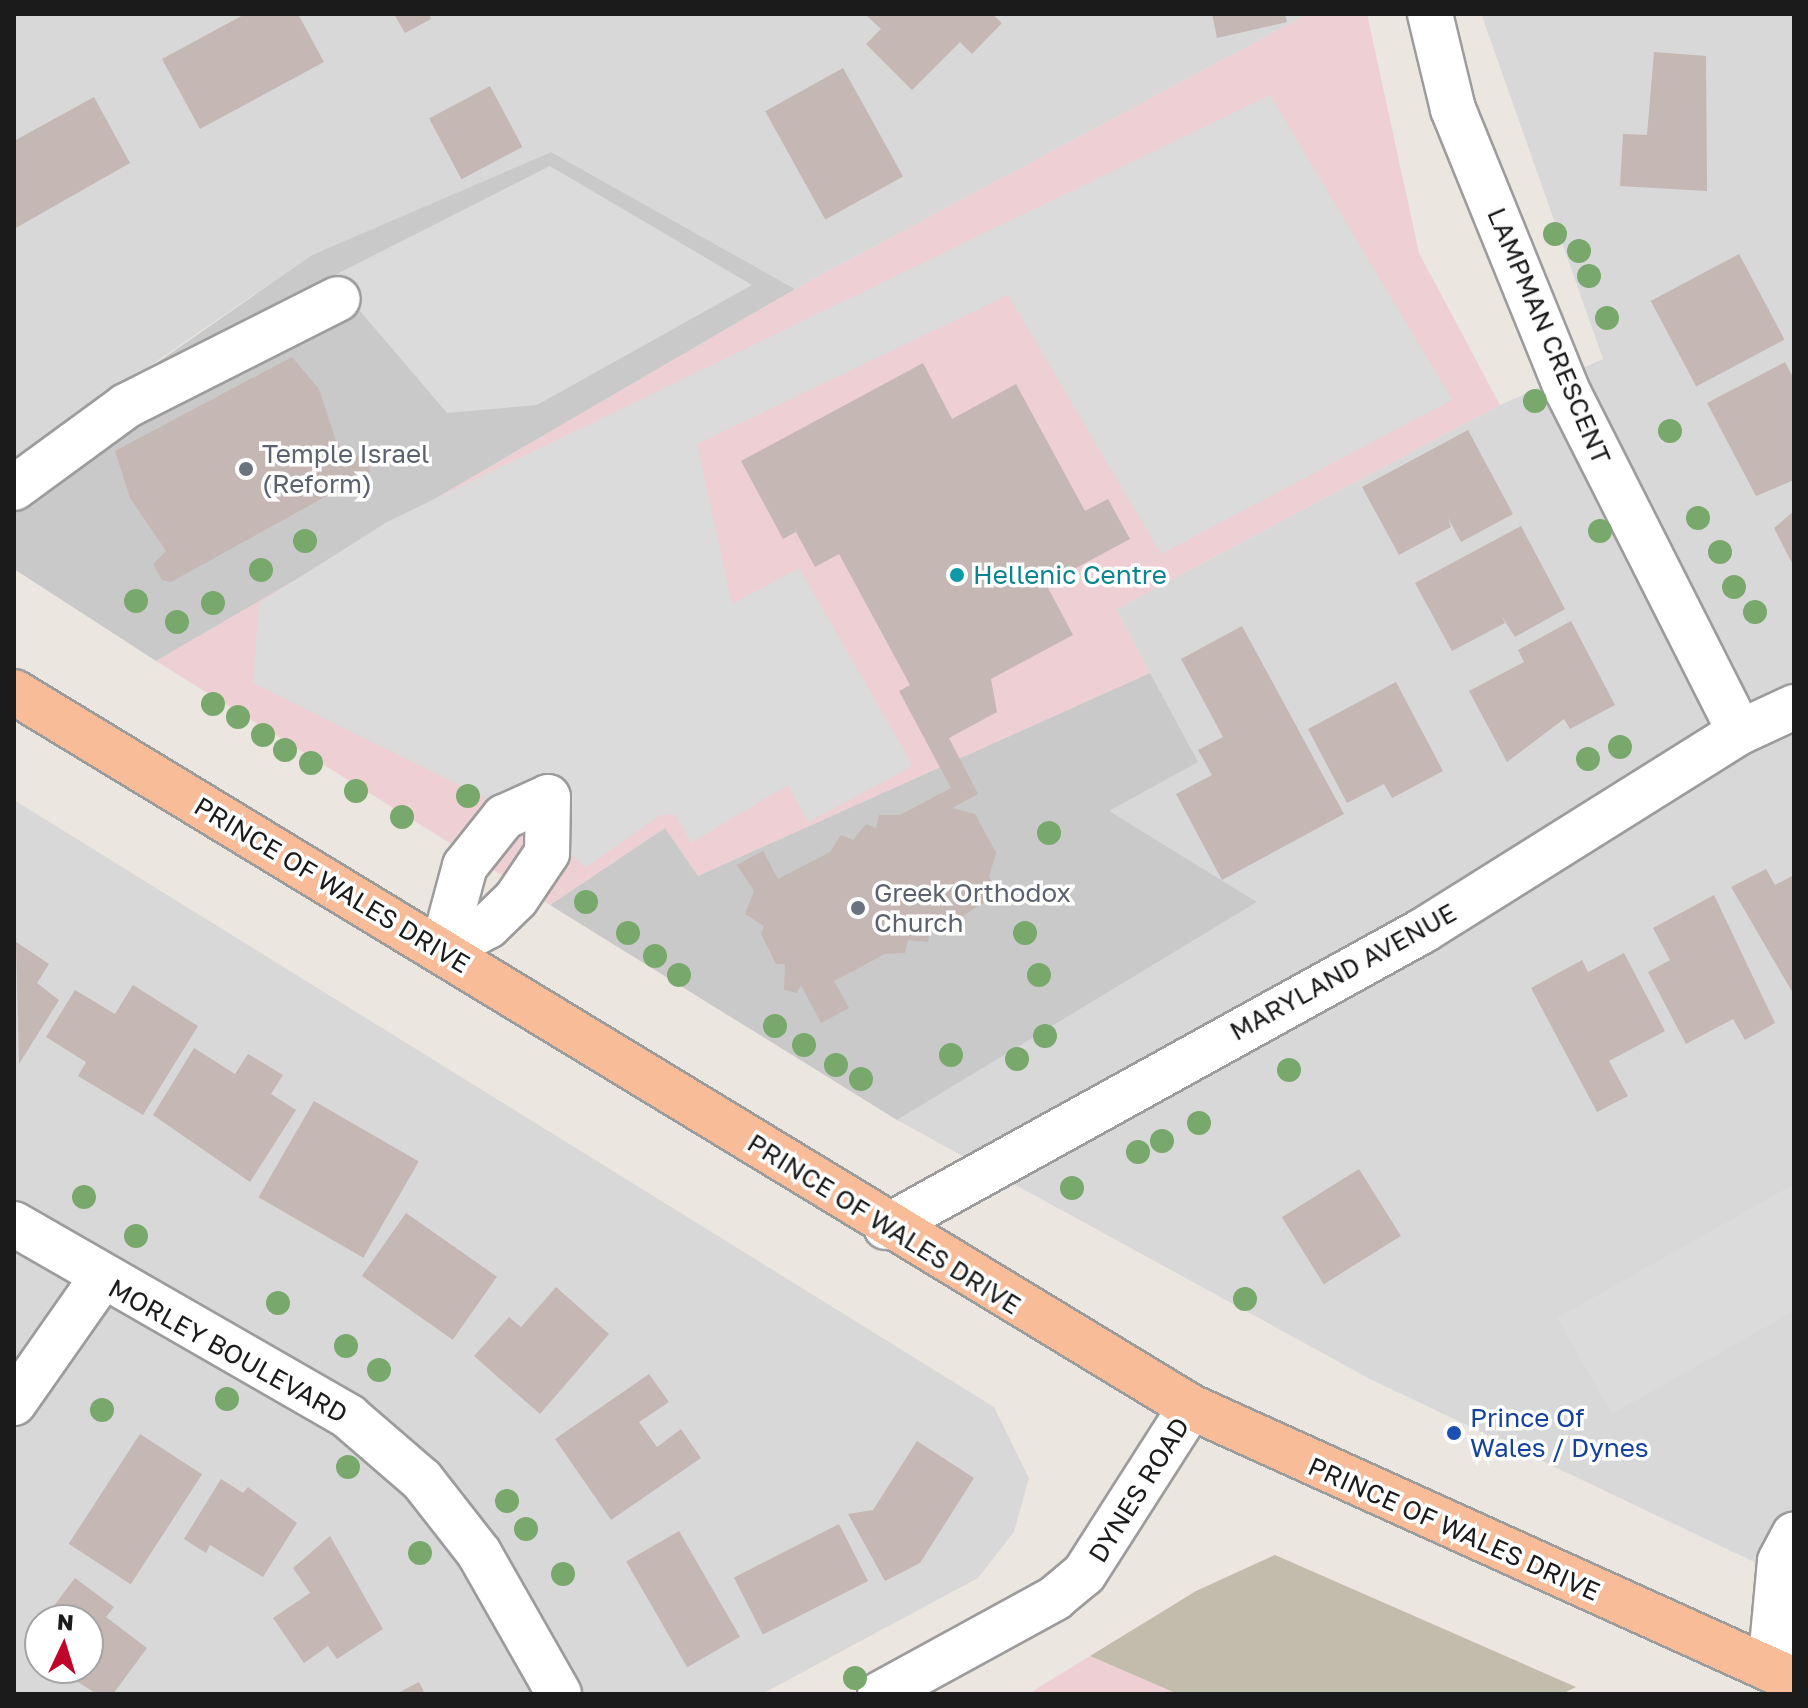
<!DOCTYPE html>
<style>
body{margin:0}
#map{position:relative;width:1808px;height:1708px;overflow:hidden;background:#ece6e0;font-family:"Golos Text",sans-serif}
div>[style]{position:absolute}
.residential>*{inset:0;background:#d9d8d8}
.commercial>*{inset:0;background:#eecfd4}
.religious>*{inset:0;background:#c9c9c9}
.construction>*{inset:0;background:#c1bcac}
.parking>*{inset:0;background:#dbdbdb}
.building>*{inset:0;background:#c4b7b4;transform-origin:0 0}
.roads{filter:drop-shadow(2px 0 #9c9c9c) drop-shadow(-2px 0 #9c9c9c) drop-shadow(0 2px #9c9c9c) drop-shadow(0 -2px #9c9c9c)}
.minor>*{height:44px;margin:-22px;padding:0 22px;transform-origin:22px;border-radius:22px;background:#fff}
.major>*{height:44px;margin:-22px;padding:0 22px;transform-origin:22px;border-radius:22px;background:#f9bc99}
.trees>*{width:24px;height:24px;margin:-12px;border-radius:50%;background:#78a86c}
.dots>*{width:22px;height:22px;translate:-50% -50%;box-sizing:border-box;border:4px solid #fff;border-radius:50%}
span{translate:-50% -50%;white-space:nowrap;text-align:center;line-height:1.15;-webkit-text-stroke:7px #fff;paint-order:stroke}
.street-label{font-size:26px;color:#1b1b1b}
.worship-label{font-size:26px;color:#5b616d}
.left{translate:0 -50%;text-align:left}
.culture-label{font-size:26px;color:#0d838f}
.transit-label{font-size:26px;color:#164399}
.frame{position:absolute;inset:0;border:16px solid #1b1b1b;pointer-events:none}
.north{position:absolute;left:24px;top:1604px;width:80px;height:80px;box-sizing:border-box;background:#fff;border:2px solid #a4a4a4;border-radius:50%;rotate:4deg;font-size:22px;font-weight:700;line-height:32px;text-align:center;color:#1b1b1b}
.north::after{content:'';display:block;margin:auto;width:28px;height:36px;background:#c1042b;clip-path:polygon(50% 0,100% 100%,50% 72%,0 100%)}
</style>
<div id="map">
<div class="residential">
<i style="clip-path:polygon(14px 14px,1308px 14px,795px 289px,551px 152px,312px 255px,14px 459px)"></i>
<i style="clip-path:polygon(1475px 14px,1794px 14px,1794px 1581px,1370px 1379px,897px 1120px,1257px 902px,1108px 811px,1197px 762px,1116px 609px,1500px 405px,1603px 359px,1482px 16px)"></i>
<i style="clip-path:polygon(evenodd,14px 800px,994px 1407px,1029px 1478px,1014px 1532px,978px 1578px,762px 1694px,14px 1694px,14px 800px,40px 1620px,88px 1620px,88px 1668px,40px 1668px,40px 1620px)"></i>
</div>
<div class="commercial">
<i style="clip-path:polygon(1308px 14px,1367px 14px,1419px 253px,1500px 405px,1116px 609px,1150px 673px,698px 876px,665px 828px,550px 905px,156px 661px,795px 289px)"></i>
<i style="clip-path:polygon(1090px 1656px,1178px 1694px,1028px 1694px)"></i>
</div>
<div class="religious">
<i style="clip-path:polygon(551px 152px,795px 289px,156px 661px,14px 569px,14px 462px,312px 255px)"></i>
<i style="clip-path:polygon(1150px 673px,1198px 762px,1109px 811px,1257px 902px,897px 1120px,550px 905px,665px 828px,698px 876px)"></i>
</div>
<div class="construction">
<i style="clip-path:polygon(1275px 1555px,1576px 1687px,1562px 1694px,1178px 1694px,1090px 1656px,1196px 1591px)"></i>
</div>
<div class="parking">
<i style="clip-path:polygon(1270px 95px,1452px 400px,1161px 554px,1008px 295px,697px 444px,732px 604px,799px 568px,913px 766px,808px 822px,788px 785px,691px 843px,675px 815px,660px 815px,585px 868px,548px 829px,253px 683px,259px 603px,387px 522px)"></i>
<i style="clip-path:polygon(550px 166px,752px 285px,537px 405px,447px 413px,331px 277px)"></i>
<i style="clip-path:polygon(1794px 1184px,1794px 1311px,1612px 1414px,1557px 1318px)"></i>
</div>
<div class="building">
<i style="clip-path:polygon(245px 14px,298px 14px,324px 62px,200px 129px,162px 59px)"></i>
<i style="clip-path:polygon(394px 14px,429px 14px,431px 19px,405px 33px)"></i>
<i style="clip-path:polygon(865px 14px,992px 14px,1002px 23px,972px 54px,960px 42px,912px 90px,866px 44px,881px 29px)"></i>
<i style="clip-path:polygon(1212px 14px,1285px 14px,1287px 22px,1217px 38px)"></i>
<i style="clip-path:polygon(1654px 52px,1706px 56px,1707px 191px,1620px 186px,1623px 134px,1647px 135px)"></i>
<i style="left:843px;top:68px;width:124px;height:89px;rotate:61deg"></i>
<i style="left:490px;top:86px;width:69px;height:69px;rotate:62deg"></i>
<i style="clip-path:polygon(94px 97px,130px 163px,14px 229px,14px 141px)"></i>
<i style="left:1739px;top:254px;width:97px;height:100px;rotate:62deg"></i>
<i style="clip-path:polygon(292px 357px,319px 389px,336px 441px,348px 456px,367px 455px,370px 472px,171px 582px,162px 580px,153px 564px,166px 551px,130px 498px,115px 451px)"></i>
<i style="clip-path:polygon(1785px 362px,1794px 379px,1794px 480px,1756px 496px,1707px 403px)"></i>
<i style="clip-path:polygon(923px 363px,952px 419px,1016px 384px,1085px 511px,1108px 499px,1130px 539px,1046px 584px,1073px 635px,991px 679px,997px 712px,949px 738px,978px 794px,952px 808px,975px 814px,996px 853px,989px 877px,998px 893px,940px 931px,930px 929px,928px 942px,908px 940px,905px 953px,885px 954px,834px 981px,849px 1008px,821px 1023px,801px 985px,797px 993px,784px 990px,785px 964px,776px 964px,761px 934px,764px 926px,745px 914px,754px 891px,737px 865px,763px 851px,778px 879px,830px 852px,841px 835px,853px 840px,866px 824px,876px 828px,879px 815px,900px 815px,951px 788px,899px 691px,910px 685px,839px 554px,815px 567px,796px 532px,783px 539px,741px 461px)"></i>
<i style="clip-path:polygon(1468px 430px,1513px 514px,1461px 542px,1448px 518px,1451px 527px,1399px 555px,1362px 487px)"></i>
<i style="clip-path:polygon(1794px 511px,1794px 567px,1774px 528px)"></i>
<i style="clip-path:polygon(1521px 526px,1565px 609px,1515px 637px,1501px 615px,1505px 623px,1452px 651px,1415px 583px)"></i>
<i style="clip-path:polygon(1571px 621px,1615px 705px,1570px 729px,1564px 719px,1507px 762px,1469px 691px,1524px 662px,1518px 650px)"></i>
<i style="clip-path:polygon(1242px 626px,1344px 814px,1222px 880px,1176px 794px,1212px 775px,1198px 750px,1223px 737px,1181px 659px)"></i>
<i style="clip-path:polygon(1396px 682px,1443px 771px,1392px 798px,1384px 784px,1347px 803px,1308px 729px)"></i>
<i style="clip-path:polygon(1766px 869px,1775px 885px,1794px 875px,1794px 995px,1731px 887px)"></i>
<i style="clip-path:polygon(1714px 895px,1775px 1023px,1745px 1040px,1733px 1019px,1686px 1044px,1648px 972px,1670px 960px,1653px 928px)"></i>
<i style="clip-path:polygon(16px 942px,49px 964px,37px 983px,59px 1000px,19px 1064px)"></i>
<i style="clip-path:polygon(1624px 953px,1665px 1031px,1609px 1061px,1628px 1096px,1597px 1112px,1531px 988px,1582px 960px,1588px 972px)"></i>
<i style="clip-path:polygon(133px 985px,198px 1026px,143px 1115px,78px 1076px,86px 1062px,46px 1037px,75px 990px,115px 1014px)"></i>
<i style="clip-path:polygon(194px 1048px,235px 1074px,248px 1054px,283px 1075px,271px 1094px,296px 1110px,250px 1182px,153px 1115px)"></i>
<i style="left:314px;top:1101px;width:121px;height:111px;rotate:30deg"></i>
<i style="left:1359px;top:1169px;width:79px;height:91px;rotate:58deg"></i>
<i style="left:406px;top:1213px;width:111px;height:77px;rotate:35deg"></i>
<i style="clip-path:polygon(556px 1287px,609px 1334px,540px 1414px,474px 1356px,509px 1317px,521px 1327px)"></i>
<i style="clip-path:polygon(649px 1374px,669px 1402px,639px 1422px,657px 1447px,681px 1429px,701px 1458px,611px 1520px,555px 1439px)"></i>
<i style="left:140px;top:1434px;width:74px;height:131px;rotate:33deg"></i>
<i style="clip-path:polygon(917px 1441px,974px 1478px,920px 1563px,885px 1581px,848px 1514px,873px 1510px)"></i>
<i style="clip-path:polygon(221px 1479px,243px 1493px,248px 1487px,297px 1523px,263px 1577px,210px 1545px,206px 1553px,184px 1539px)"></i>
<i style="left:839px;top:1524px;width:64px;height:118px;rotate:63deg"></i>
<i style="left:679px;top:1531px;width:122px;height:61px;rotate:60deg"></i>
<i style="clip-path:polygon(330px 1536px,383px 1629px,337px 1659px,328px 1646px,304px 1663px,273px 1618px,310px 1593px,293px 1568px)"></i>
<i style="clip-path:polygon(75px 1578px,114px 1607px,106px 1617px,147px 1648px,113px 1694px,97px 1694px,55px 1668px,88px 1668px,88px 1620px,43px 1620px)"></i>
<i style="clip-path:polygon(40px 1624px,40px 1657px,24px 1645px)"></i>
<i style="clip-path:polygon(419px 1682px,425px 1694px,396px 1694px)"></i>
</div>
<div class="roads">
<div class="minor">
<i style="left:1430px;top:14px;width:98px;rotate:76.4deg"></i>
<i style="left:1453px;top:109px;width:303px;rotate:67.9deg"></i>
<i style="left:1567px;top:390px;width:383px;rotate:63.2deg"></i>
<i style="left:14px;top:488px;width:139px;rotate:-36.2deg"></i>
<i style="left:126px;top:406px;width:237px;rotate:-26.8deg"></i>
<i style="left:548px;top:797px;width:56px;rotate:91deg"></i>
<i style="left:547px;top:853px;width:55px;rotate:124deg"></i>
<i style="left:516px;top:899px;width:39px;rotate:136deg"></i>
<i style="left:488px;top:926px;width:52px;rotate:151.5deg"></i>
<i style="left:442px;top:951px;width:88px;rotate:-74.9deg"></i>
<i style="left:465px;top:866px;width:63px;rotate:-51.5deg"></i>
<i style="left:504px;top:817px;width:48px;rotate:-24.4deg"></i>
<i style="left:14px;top:1224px;width:387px;rotate:29.9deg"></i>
<i style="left:349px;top:1417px;width:96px;rotate:40.8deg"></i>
<i style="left:422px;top:1480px;width:93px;rotate:52deg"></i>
<i style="left:479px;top:1553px;width:162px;rotate:60.4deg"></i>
<i style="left:886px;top:1227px;width:615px;rotate:-28.9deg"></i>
<i style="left:1424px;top:930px;width:373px;rotate:-32.1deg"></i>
<i style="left:1740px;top:732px;width:60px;rotate:-24.8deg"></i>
<i style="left:14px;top:1403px;width:150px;rotate:-55deg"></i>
<i style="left:1770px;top:1669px;width:108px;rotate:-84.7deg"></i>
<i style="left:1780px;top:1561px;width:30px;rotate:-62deg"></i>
<i style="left:880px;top:1694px;width:200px;rotate:-28.7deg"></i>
<i style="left:1055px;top:1598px;width:38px;rotate:-40deg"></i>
<i style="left:1084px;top:1574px;width:198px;rotate:-57.4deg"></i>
</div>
<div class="major">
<i style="left:14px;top:692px;width:1377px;rotate:31.28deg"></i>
<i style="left:1191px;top:1407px;width:662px;rotate:24.36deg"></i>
</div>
</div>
<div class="trees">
<i style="left:1555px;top:234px"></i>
<i style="left:1579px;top:251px"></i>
<i style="left:1589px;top:276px"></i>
<i style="left:1607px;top:318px"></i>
<i style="left:1535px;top:401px"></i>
<i style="left:1670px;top:431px"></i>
<i style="left:1698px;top:518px"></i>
<i style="left:1600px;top:531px"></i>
<i style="left:305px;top:541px"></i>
<i style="left:1720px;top:552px"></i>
<i style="left:261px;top:570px"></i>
<i style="left:1734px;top:587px"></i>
<i style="left:136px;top:601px"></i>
<i style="left:213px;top:603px"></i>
<i style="left:1755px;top:612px"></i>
<i style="left:177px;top:622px"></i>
<i style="left:213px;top:704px"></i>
<i style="left:238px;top:717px"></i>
<i style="left:263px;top:735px"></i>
<i style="left:1620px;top:747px"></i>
<i style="left:285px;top:750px"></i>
<i style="left:1588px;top:759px"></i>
<i style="left:311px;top:763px"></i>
<i style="left:356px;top:791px"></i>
<i style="left:468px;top:796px"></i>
<i style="left:402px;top:817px"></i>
<i style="left:1049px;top:833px"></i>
<i style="left:586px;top:902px"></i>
<i style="left:628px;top:933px"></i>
<i style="left:1025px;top:933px"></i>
<i style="left:655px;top:956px"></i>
<i style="left:679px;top:975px"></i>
<i style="left:1039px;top:975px"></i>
<i style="left:775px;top:1026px"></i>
<i style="left:1045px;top:1036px"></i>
<i style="left:804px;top:1045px"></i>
<i style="left:951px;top:1055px"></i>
<i style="left:1017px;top:1059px"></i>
<i style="left:836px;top:1065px"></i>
<i style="left:1289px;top:1070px"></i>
<i style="left:861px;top:1079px"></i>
<i style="left:1199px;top:1123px"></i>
<i style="left:1162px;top:1141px"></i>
<i style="left:1138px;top:1152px"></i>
<i style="left:1072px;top:1188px"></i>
<i style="left:84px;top:1197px"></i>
<i style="left:136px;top:1236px"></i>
<i style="left:1245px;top:1299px"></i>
<i style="left:278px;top:1303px"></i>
<i style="left:346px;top:1346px"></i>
<i style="left:379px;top:1370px"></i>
<i style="left:227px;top:1399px"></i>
<i style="left:102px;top:1410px"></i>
<i style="left:348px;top:1467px"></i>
<i style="left:507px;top:1501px"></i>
<i style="left:526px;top:1529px"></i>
<i style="left:420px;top:1553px"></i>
<i style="left:563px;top:1574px"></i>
<i style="left:855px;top:1678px"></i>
</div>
<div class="dots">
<i style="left:246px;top:469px;background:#6b7280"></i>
<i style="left:957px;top:575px;background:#0f9aa8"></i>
<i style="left:858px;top:908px;background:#6b7280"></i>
<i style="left:1454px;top:1433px;background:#1a4fb4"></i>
</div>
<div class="street-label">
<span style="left:1549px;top:336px;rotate:67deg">LAMPMAN CRESCENT</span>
<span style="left:332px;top:885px;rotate:31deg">PRINCE OF WALES DRIVE</span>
<span style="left:1343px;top:972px;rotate:-29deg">MARYLAND AVENUE</span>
<span style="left:884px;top:1224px;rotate:32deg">PRINCE OF WALES DRIVE</span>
<span style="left:228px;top:1351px;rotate:29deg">MORLEY BOULEVARD</span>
<span style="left:1139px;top:1490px;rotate:-58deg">DYNES ROAD</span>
<span style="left:1454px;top:1529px;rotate:24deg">PRINCE OF WALES DRIVE</span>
</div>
<div class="worship-label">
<span class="left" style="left:262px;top:469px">Temple Israel<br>(Reform)</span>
<span class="left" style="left:874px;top:908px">Greek Orthodox<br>Church</span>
</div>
<div class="culture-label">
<span class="left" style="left:973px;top:575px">Hellenic Centre</span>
</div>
<div class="transit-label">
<span class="left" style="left:1470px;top:1433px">Prince Of<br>Wales / Dynes</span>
</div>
<div class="frame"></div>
<div class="north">N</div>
</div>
